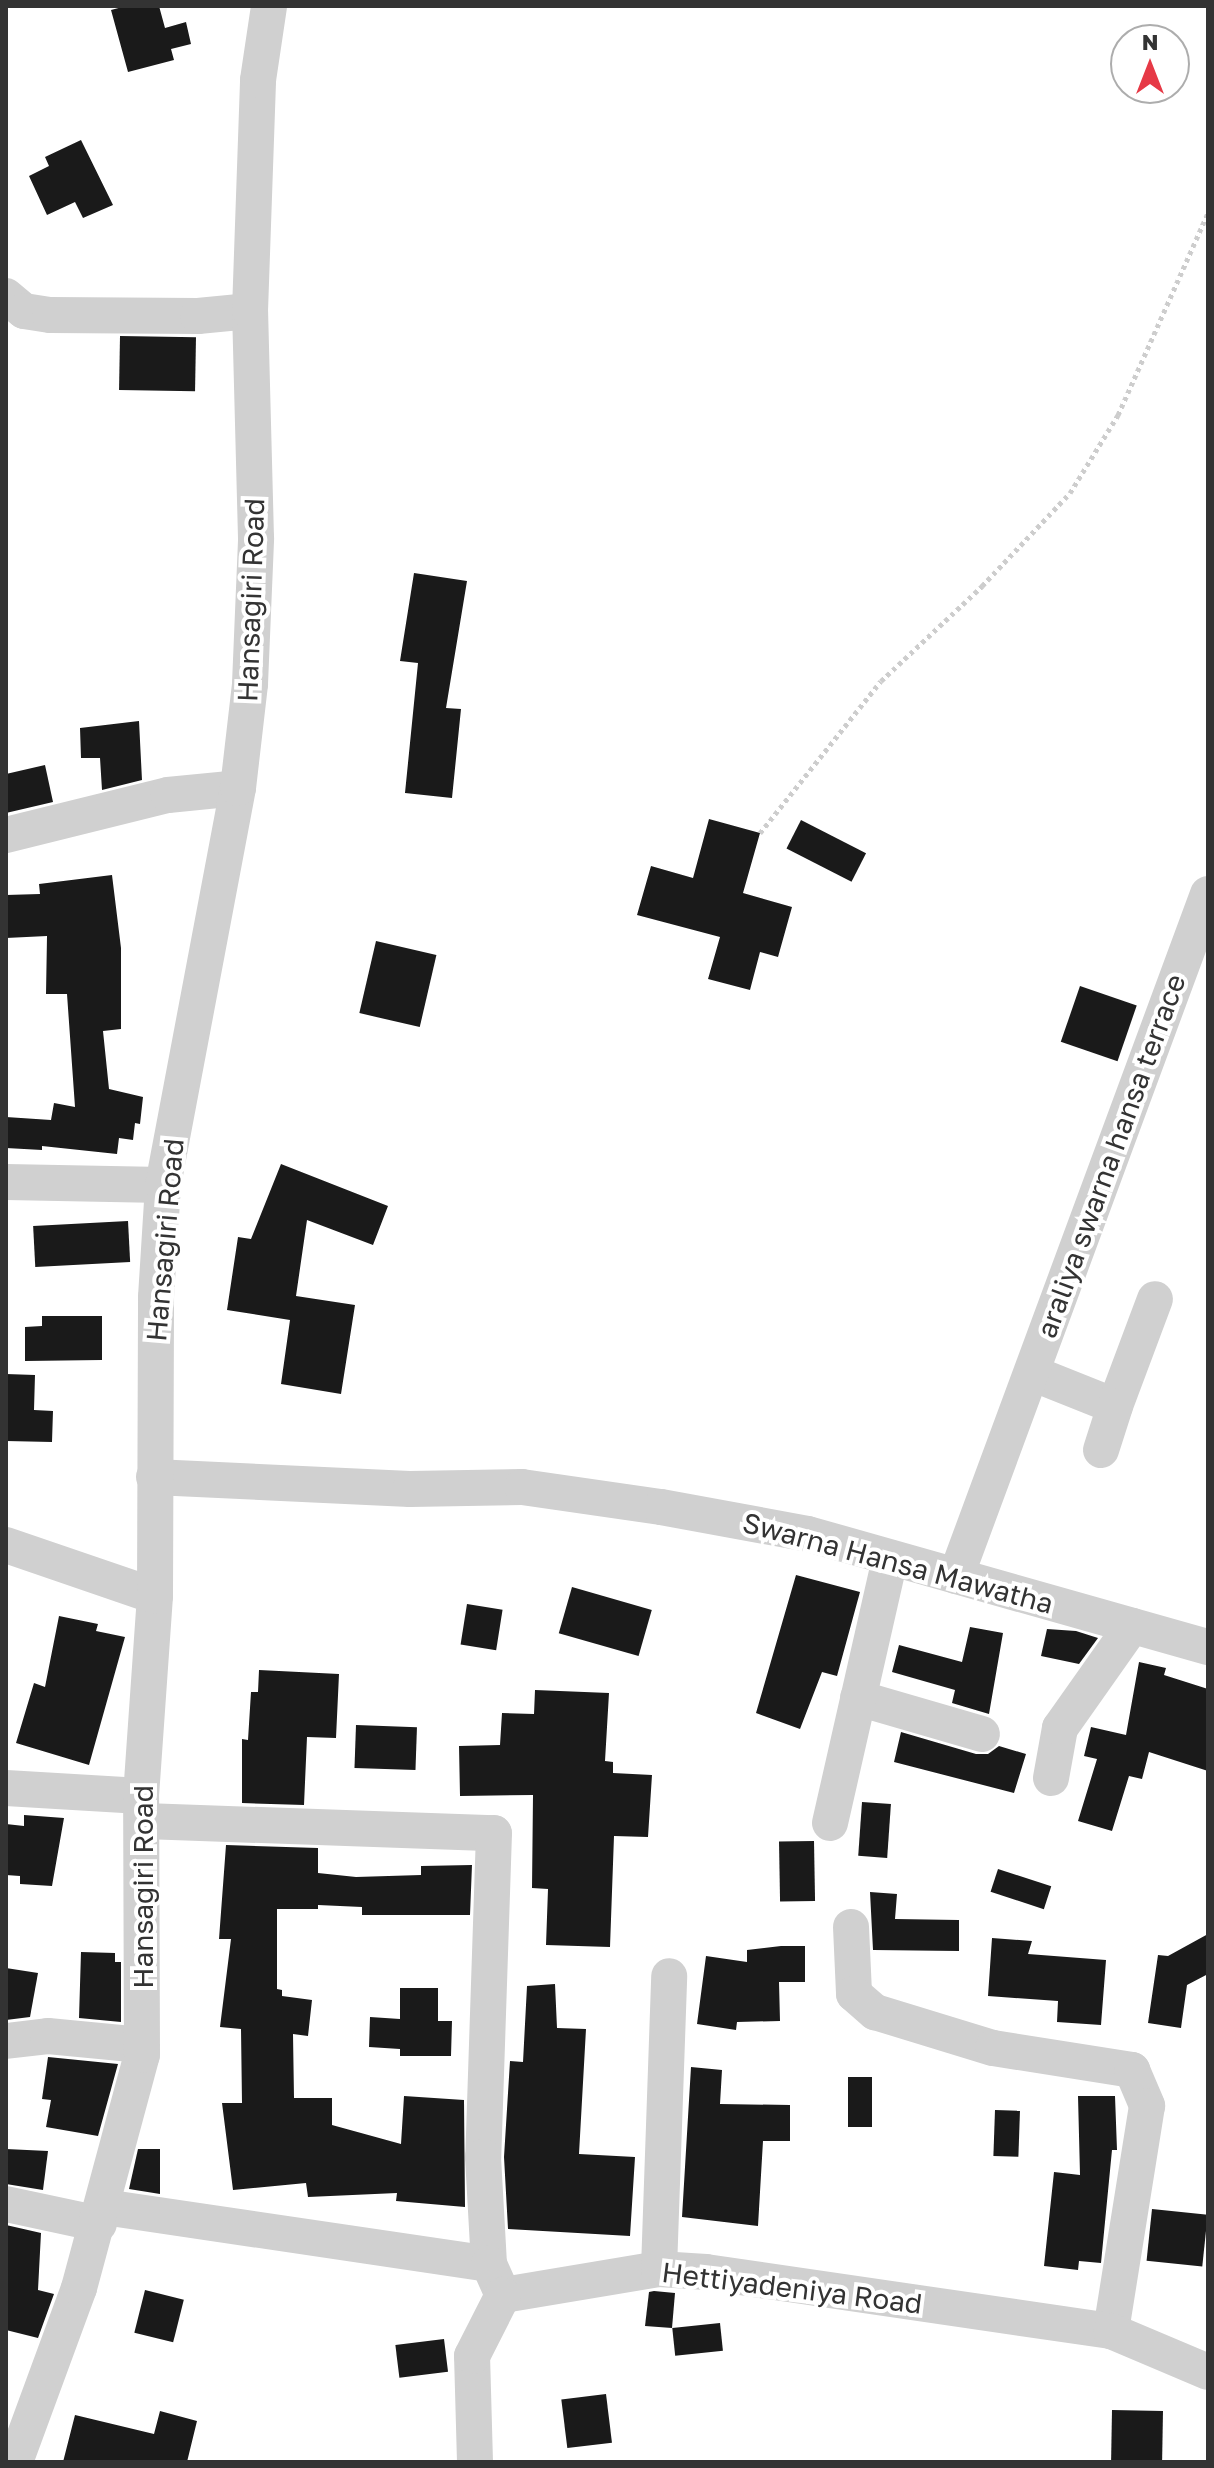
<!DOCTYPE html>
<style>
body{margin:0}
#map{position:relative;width:1214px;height:2468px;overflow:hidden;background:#fff;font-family:"Golos Text",sans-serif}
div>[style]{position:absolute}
.building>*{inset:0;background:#1a1a1a;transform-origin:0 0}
.path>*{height:5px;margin-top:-2.5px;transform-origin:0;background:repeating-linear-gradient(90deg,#cdcdcd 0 4px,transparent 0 8px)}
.minor>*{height:36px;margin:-18px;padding:0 18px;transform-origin:18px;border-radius:18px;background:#d0d0d0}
span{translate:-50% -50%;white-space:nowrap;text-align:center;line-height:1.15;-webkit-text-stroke:8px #fff;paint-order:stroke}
.street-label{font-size:28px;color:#333}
.frame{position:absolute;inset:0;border:8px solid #333;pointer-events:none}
.north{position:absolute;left:1110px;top:24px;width:80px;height:80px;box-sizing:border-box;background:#fff;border:2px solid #adadad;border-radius:50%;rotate:0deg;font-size:22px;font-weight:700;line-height:32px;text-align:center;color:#333}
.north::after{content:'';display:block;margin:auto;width:28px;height:36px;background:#e63946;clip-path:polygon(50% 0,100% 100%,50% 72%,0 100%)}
</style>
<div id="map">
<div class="building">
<i style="clip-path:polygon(126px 6px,159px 6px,165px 28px,186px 22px,191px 44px,171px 49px,174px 60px,128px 72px,111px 10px)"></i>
<i style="clip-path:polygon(81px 140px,113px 205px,83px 218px,75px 202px,47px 215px,29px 176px,49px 166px,45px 157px)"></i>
<i style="left:120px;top:336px;width:76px;height:54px;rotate:1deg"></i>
<i style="clip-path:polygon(414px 573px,467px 581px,446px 708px,461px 709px,452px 798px,405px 793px,418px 663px,400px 661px)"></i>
<i style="clip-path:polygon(139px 721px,142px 780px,102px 790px,100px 758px,81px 758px,80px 728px)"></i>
<i style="clip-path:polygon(45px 765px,53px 802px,6px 813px,6px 774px)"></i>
<i style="clip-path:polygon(709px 819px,760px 833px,743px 893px,792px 907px,778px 957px,760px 952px,750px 990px,708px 979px,720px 937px,637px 915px,651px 866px,693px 878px)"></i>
<i style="left:801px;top:820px;width:73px;height:32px;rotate:27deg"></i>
<i style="clip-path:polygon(112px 875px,121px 948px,121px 1029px,103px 1031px,109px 1089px,143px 1097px,140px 1124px,135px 1123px,133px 1140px,119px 1138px,117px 1154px,42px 1146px,42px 1150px,6px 1148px,6px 1117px,51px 1120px,54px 1103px,75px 1107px,67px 994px,46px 994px,47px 936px,6px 938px,6px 895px,40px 894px,39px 884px)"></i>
<i style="left:376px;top:941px;width:62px;height:74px;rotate:13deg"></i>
<i style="left:1080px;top:986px;width:60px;height:59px;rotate:19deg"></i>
<i style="clip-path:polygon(281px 1164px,388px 1206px,373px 1245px,307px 1220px,296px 1296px,355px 1305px,341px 1394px,281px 1384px,290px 1320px,227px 1310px,238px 1237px,251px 1239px)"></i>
<i style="left:128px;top:1221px;width:41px;height:95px;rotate:87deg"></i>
<i style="clip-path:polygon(42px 1316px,102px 1316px,102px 1360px,25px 1361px,25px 1327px,42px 1326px)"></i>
<i style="clip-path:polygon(6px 1374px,35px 1375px,34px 1410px,53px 1411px,52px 1442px,6px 1441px)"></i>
<i style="clip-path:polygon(796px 1575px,860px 1592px,837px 1676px,822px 1672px,800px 1729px,756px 1713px)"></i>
<i style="left:572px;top:1587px;width:83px;height:48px;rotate:16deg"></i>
<i style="left:467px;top:1604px;width:36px;height:41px;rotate:9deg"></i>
<i style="clip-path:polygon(59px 1616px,98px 1624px,96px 1631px,125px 1637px,89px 1765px,16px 1743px,34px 1683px,45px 1687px)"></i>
<i style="clip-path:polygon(970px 1627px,1003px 1633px,989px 1714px,952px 1703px,955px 1690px,892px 1672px,899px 1645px,962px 1662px)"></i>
<i style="clip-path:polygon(1047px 1629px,1076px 1631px,1098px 1638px,1079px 1664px,1041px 1656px)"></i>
<i style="clip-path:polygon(1139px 1662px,1166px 1668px,1164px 1675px,1208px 1689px,1208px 1771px,1149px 1752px,1142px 1779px,1129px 1776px,1112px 1831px,1078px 1821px,1097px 1759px,1084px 1756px,1091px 1727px,1126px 1735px)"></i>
<i style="clip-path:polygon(259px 1670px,339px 1674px,336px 1738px,307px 1737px,304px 1805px,242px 1803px,242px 1739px,248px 1740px,251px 1692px,258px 1692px)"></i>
<i style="clip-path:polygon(535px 1690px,609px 1693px,605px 1761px,613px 1762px,613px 1773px,652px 1775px,648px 1837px,614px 1836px,610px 1947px,546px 1945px,548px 1889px,532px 1888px,533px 1795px,460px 1796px,459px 1746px,500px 1745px,502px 1713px,534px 1714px)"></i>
<i style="left:356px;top:1725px;width:61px;height:43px;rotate:2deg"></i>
<i style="clip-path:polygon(901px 1732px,976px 1754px,988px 1754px,999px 1746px,1026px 1754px,1014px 1793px,894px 1762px)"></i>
<i style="left:862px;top:1802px;width:29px;height:54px;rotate:4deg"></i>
<i style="clip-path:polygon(24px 1815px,64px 1818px,52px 1886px,20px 1884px,20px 1876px,6px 1875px,6px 1824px,24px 1826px)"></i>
<i style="left:814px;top:1841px;width:60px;height:35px;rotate:89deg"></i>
<i style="clip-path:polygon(226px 1845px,318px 1848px,318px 1873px,356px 1877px,421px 1875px,421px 1866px,472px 1865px,470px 1915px,362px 1915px,362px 1907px,318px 1905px,318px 1909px,277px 1909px,277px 1989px,282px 1990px,282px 1996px,312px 2000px,308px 2036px,293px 2034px,294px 2098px,332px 2098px,332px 2125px,401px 2144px,404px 2096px,464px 2100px,465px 2207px,396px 2201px,397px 2193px,308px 2197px,306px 2183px,233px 2190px,222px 2103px,242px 2103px,241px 2029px,220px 2027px,231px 1939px,219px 1939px)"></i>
<i style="left:998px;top:1869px;width:56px;height:24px;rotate:18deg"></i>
<i style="clip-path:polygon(870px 1892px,897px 1894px,895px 1919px,959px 1920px,959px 1951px,873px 1950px)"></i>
<i style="clip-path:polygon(1208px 1934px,1208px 1974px,1187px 1985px,1181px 2028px,1148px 2023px,1158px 1955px,1168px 1956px)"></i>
<i style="clip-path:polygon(992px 1938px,1032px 1941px,1028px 1954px,1106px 1960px,1101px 2025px,1057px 2022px,1058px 2001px,988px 1996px)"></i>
<i style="clip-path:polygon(781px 1946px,805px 1946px,805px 1982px,779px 1982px,780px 2021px,737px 2022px,736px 2030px,697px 2024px,706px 1956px,747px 1962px,747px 1950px)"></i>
<i style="clip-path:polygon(81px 1952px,115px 1953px,115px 1962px,121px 1962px,121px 2022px,79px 2018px)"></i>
<i style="clip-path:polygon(6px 1968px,38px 1973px,30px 2017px,6px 2020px)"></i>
<i style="clip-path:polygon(555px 1984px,557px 2028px,586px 2029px,579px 2154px,635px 2157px,630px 2236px,508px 2229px,504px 2157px,510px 2061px,523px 2062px,527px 1986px)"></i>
<i style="clip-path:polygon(400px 1988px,438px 1988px,438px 2021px,452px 2021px,451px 2056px,400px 2056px,400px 2049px,369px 2047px,370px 2017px,400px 2019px)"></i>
<i style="clip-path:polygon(48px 2057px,118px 2064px,98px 2136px,46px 2127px,51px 2100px,42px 2099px)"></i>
<i style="clip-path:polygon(691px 2067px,722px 2070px,720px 2104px,790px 2105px,790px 2141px,763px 2141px,758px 2226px,682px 2217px)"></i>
<i style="left:848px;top:2077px;width:24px;height:50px"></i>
<i style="clip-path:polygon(1078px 2096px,1115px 2096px,1117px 2150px,1112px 2150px,1101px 2263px,1079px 2261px,1078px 2270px,1044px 2266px,1054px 2172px,1080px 2175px)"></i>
<i style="left:995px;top:2110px;width:25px;height:46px;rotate:2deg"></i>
<i style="clip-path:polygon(6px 2149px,48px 2151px,43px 2190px,6px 2184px)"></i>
<i style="clip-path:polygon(138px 2149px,160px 2149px,160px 2194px,129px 2189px)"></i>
<i style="left:1152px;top:2209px;width:56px;height:52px;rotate:6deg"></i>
<i style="clip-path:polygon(6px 2225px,41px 2233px,38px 2290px,54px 2294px,38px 2338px,6px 2330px)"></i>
<i style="left:145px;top:2290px;width:40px;height:44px;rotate:14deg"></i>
<i style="clip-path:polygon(654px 2291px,675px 2293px,672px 2328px,645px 2326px,649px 2292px)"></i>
<i style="left:720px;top:2323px;width:28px;height:48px;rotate:84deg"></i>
<i style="left:444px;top:2339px;width:33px;height:49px;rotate:83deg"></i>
<i style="left:606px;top:2394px;width:49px;height:45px;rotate:83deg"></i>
<i style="left:1112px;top:2410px;width:51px;height:52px;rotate:1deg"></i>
<i style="clip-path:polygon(160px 2411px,197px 2421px,187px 2462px,63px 2462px,75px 2415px,154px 2434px)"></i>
</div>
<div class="path">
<i style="left:760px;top:833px;width:194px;rotate:-51.5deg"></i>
<i style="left:881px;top:681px;width:139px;rotate:-43.2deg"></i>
<i style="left:982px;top:586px;width:128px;rotate:-46.6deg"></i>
<i style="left:1070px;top:493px;width:92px;rotate:-58.4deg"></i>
<i style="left:1118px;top:415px;width:221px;rotate:-66deg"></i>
</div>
<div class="minor">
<i style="left:6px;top:296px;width:23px;rotate:40deg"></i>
<i style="left:24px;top:311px;width:26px;rotate:9deg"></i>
<i style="left:50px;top:315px;width:148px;rotate:0.4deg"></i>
<i style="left:198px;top:316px;width:52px;rotate:-5.5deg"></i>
<i style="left:6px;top:835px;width:167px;rotate:-13.9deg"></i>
<i style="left:168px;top:795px;width:70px;rotate:-5.7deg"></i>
<i style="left:6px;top:1182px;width:157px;rotate:1.1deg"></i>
<i style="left:1032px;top:1373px;width:89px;rotate:21.7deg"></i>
<i style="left:1115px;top:1406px;width:114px;rotate:-69.5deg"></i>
<i style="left:1101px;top:1450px;width:46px;rotate:-72.3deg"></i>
<i style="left:154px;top:1477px;width:256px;rotate:2.7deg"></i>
<i style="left:410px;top:1489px;width:112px;rotate:-1deg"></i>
<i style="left:522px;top:1487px;width:140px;rotate:8.2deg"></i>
<i style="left:661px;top:1507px;width:149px;rotate:10.4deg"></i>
<i style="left:808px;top:1534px;width:416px;rotate:15.8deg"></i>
<i style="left:6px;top:1545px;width:157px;rotate:18.9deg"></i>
<i style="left:956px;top:1576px;width:727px;rotate:-69.72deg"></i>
<i style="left:858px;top:1698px;width:129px;rotate:16.2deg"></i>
<i style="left:1051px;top:1778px;width:51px;rotate:-79.8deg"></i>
<i style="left:1060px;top:1728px;width:125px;rotate:-54.8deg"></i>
<i style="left:6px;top:1788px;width:135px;rotate:3.4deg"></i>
<i style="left:144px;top:1821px;width:350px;rotate:2deg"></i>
<i style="left:494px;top:1833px;width:324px;rotate:91.9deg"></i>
<i style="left:483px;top:2157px;width:107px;rotate:86.8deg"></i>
<i style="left:830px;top:1823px;width:272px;rotate:-77.2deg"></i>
<i style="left:851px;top:1927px;width:67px;rotate:87.4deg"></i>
<i style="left:854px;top:1994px;width:28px;rotate:41deg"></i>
<i style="left:875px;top:2012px;width:123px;rotate:17deg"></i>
<i style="left:993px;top:2048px;width:141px;rotate:9deg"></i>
<i style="left:1132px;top:2070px;width:39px;rotate:67deg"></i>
<i style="left:1147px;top:2106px;width:228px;rotate:99.1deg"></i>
<i style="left:6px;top:2041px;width:42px;rotate:-6.8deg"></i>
<i style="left:48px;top:2036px;width:94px;rotate:5.5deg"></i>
<i style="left:6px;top:2204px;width:95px;rotate:12.1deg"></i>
<i style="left:104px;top:2207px;width:389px;rotate:8.4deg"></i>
<i style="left:489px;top:2264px;width:34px;rotate:66deg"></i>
<i style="left:503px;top:2295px;width:158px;rotate:-9.5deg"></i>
<i style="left:659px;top:2269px;width:47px;rotate:3.7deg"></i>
<i style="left:706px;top:2272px;width:409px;rotate:8.3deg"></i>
<i style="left:1111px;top:2331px;width:105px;rotate:22.9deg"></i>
<i style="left:659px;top:2269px;width:293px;rotate:-88deg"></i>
<i style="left:15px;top:2462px;width:185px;rotate:-69.8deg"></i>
<i style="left:79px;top:2288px;width:241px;rotate:-74.9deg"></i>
<i style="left:142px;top:2055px;width:259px;rotate:-90.2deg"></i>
<i style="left:141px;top:1796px;width:200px;rotate:-86deg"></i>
<i style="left:155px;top:1596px;width:299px;rotate:-89.8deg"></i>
<i style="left:156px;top:1297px;width:112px;rotate:-86.4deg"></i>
<i style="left:163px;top:1185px;width:404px;rotate:-79.3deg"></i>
<i style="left:238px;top:788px;width:105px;rotate:-83.4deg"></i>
<i style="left:250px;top:684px;width:146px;rotate:-87.6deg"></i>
<i style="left:256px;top:538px;width:227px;rotate:-91.5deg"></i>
<i style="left:250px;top:311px;width:231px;rotate:-88deg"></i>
<i style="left:258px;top:80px;width:75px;rotate:-81.5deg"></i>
<i style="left:475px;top:2462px;width:106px;rotate:-91.6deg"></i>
<i style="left:472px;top:2356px;width:68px;rotate:-63.1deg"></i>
</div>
<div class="street-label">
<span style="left:251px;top:600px;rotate:-88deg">Hansagiri Road</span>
<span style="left:1111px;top:1156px;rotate:-70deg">araliya swarna hansa terrace</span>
<span style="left:165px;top:1240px;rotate:-85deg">Hansagiri Road</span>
<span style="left:898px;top:1563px;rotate:15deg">Swarna Hansa Mawatha</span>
<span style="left:143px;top:1887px;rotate:-90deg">Hansagiri Road</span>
<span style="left:792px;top:2288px;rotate:7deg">Hettiyadeniya Road</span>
</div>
<div class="frame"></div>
<div class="north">N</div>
</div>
